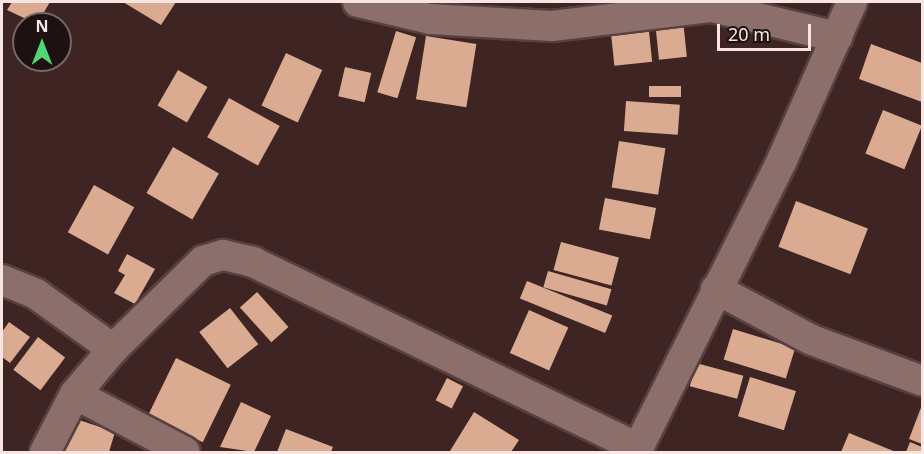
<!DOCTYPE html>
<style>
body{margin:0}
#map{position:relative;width:924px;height:454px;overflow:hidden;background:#3e2523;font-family:"Noto Sans",sans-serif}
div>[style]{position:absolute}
.building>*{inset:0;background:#daab91;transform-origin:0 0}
.roads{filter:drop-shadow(2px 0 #574140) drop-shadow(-2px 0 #574140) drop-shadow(0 2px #574140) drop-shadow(0 -2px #574140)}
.minor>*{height:30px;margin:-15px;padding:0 15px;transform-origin:15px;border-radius:15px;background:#8c6e6a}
span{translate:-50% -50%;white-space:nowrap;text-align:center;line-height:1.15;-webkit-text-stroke:6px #1d1211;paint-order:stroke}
.frame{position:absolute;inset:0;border:3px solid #f8e6e4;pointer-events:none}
.north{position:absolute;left:12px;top:12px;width:60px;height:60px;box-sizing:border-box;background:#1d1211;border:2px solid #756765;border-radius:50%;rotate:0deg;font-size:16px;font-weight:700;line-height:24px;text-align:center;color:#f8e6e4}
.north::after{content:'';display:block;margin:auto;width:21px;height:27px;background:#52d673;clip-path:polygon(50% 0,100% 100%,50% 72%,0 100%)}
.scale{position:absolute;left:717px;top:24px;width:94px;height:27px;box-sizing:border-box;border:3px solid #f8e6e4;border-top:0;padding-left:8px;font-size:18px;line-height:21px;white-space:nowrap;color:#f8e6e4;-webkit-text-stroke:4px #1d1211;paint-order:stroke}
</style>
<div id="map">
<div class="building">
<i style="clip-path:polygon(12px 2px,50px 2px,37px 24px,7px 10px)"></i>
<i style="clip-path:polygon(123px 2px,176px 2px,161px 25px)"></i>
<i style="left:683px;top:20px;width:37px;height:28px;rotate:84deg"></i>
<i style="left:648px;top:22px;width:40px;height:38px;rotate:84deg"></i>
<i style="left:396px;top:31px;width:21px;height:64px;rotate:17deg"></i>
<i style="left:426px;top:36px;width:51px;height:64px;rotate:9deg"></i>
<i style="clip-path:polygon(871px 44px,922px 63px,922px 102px,859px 79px)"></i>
<i style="left:286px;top:53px;width:40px;height:58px;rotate:25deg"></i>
<i style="left:345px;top:67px;width:27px;height:30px;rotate:13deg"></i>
<i style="left:178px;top:70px;width:34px;height:41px;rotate:30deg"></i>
<i style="left:649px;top:86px;width:32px;height:11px"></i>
<i style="left:229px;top:98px;width:58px;height:45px;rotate:29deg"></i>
<i style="left:626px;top:101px;width:54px;height:30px;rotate:4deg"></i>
<i style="left:883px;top:110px;width:42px;height:47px;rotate:22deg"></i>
<i style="left:619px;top:141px;width:47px;height:47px;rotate:9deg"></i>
<i style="left:173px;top:147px;width:53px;height:53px;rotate:30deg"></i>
<i style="left:94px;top:185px;width:46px;height:54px;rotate:29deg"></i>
<i style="left:605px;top:198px;width:52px;height:32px;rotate:11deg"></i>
<i style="left:796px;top:201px;width:77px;height:49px;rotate:21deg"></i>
<i style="left:561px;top:242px;width:60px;height:29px;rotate:15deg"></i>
<i style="clip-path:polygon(127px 254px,155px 269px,135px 304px,114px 293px,125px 275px,118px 271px)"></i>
<i style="left:548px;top:271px;width:66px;height:17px;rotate:16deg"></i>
<i style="left:527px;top:281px;width:92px;height:19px;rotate:22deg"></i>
<i style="left:257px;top:292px;width:47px;height:23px;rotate:48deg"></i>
<i style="left:230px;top:308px;width:46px;height:39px;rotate:52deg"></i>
<i style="left:529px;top:310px;width:43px;height:47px;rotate:24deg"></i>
<i style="clip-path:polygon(9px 322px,30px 337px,10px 363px,2px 357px,2px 332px)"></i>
<i style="left:733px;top:329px;width:65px;height:32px;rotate:17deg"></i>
<i style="left:38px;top:337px;width:34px;height:41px;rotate:37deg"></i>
<i style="left:176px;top:358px;width:61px;height:64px;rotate:26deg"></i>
<i style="left:696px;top:363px;width:49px;height:24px;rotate:15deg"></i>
<i style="left:750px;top:377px;width:48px;height:41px;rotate:17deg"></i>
<i style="left:447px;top:378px;width:18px;height:25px;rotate:27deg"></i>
<i style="clip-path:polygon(241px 402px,271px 416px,254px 452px,220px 447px)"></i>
<i style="clip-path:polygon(922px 405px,922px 444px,909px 439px)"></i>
<i style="clip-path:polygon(474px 412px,519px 440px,511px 452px,450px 451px)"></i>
<i style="clip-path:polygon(70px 417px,115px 432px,109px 452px,58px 452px)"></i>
<i style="clip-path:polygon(286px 429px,333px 447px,331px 452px,277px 452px)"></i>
<i style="clip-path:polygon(849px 433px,896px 452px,841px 452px)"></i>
<i style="clip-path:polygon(910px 442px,922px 447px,922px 452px,906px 452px)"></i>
</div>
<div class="roads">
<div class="minor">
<i style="left:358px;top:2px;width:74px;rotate:13.3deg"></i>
<i style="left:430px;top:19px;width:122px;rotate:3.3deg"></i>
<i style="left:552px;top:26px;width:161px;rotate:-6.8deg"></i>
<i style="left:712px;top:7px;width:129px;rotate:13.5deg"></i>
<i style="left:2px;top:280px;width:37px;rotate:22deg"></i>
<i style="left:36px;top:294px;width:95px;rotate:35.5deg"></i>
<i style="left:113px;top:349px;width:126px;rotate:-44.4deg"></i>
<i style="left:203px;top:261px;width:21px;rotate:-17deg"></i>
<i style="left:223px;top:255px;width:31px;rotate:13deg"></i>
<i style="left:253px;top:262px;width:428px;rotate:25.8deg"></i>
<i style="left:716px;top:289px;width:109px;rotate:28deg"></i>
<i style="left:812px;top:340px;width:117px;rotate:20.4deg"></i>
<i style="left:75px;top:394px;width:124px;rotate:27.8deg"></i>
<i style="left:45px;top:452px;width:65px;rotate:-62.7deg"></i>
<i style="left:75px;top:394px;width:59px;rotate:-49.8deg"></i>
<i style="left:636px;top:452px;width:326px;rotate:-63.4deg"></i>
<i style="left:782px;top:160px;width:173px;rotate:-66.1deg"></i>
</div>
</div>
<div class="frame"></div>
<div class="north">N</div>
<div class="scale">20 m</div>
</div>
